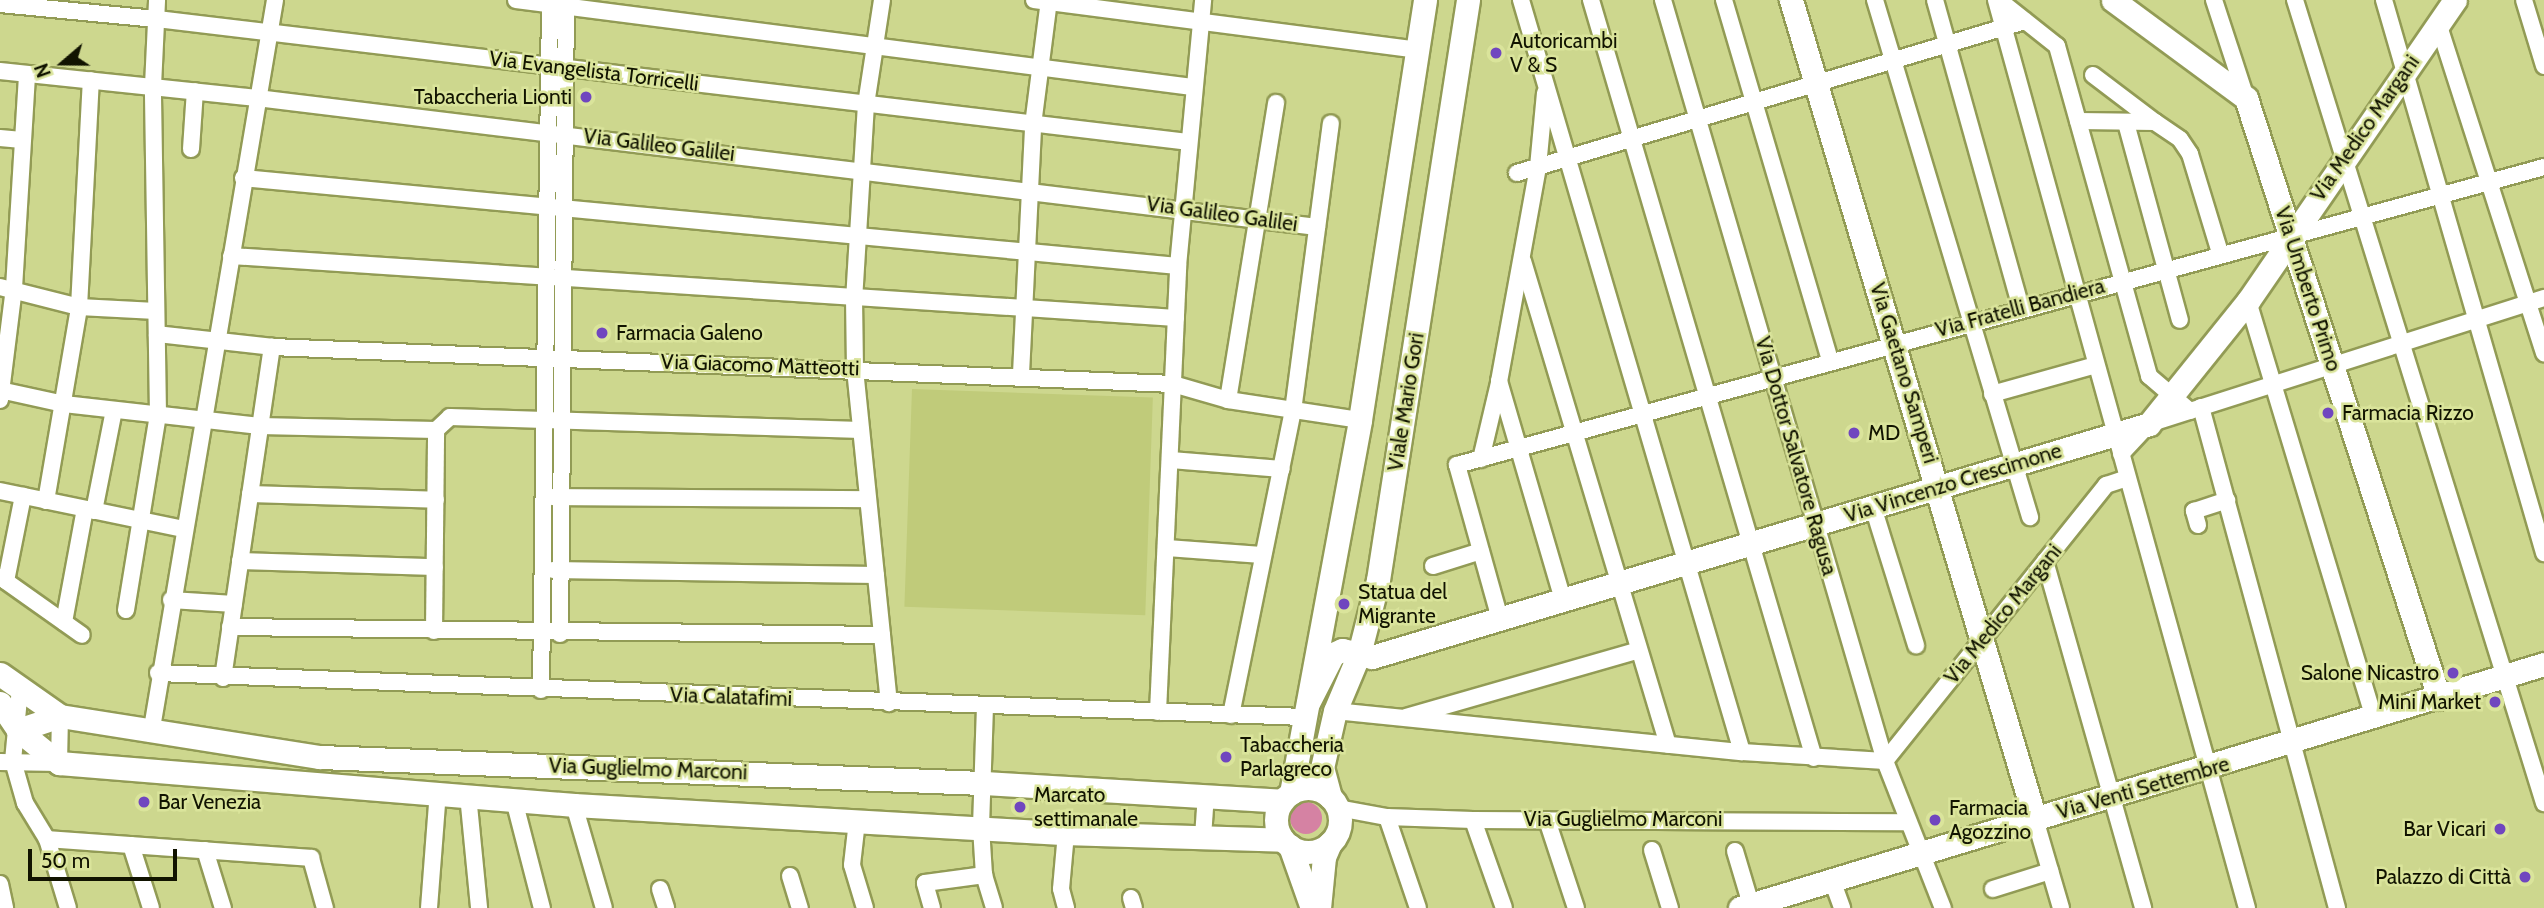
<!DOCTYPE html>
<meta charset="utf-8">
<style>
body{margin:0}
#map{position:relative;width:2544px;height:908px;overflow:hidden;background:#cdd78e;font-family:Cabin,sans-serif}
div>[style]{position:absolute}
.built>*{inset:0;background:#c0cb7a;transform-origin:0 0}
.green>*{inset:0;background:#d582a3}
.round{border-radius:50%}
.roads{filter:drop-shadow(2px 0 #929b55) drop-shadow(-2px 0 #929b55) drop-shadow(0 2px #929b55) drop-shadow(0 -2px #929b55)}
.street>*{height:16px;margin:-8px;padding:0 8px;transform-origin:8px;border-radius:8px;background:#fff}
.secondary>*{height:23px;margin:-11.5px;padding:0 11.5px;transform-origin:11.5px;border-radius:11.5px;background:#fff}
.secondary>.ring{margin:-11.5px;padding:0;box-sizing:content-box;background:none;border:23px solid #fff;border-radius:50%}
.dots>*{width:19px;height:19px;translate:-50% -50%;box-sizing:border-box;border:4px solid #dae49b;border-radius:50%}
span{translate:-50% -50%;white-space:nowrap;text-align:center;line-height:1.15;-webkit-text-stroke:5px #dae49b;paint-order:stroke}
.poi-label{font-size:21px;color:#111300}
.left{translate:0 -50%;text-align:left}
.right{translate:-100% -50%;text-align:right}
.street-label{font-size:21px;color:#111300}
.north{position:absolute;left:28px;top:28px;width:70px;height:70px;-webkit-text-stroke:5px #dae49b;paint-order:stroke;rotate:250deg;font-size:19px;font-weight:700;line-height:28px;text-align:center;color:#111300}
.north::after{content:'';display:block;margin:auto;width:24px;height:32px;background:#111300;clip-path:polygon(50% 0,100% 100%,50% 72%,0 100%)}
.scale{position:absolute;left:28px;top:849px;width:149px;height:32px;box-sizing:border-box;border:4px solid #111300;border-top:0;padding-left:9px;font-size:21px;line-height:24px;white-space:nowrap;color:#111300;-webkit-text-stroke:5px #dae49b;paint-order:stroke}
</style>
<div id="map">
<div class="built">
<i style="left:912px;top:389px;width:241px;height:218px;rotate:2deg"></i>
</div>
<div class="green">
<i class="round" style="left:1290px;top:802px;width:32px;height:32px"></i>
</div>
<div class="roads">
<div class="street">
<i style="left:516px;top:0;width:682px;rotate:7.33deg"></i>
<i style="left:882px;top:0;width:105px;rotate:98.7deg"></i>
<i style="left:866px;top:104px;width:194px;rotate:93.5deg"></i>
<i style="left:854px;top:298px;width:71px;rotate:89.2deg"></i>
<i style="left:855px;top:369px;width:336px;rotate:84.2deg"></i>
<i style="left:1034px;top:0;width:390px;rotate:7.4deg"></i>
<i style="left:1521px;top:0;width:784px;rotate:73.62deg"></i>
<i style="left:1591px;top:0;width:790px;rotate:73.61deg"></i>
<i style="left:1663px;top:0;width:793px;rotate:73.74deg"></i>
<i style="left:1885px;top:761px;width:158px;rotate:68.5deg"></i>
<i style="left:1724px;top:0;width:375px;rotate:73.6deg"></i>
<i style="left:1875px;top:0;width:540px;rotate:73.31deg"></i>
<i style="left:1935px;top:0;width:320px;rotate:74.4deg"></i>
<i style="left:1996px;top:0;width:942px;rotate:74.55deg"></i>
<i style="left:1999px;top:0;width:74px;rotate:38.4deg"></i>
<i style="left:2057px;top:46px;width:343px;rotate:74.4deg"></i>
<i style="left:2149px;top:376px;width:54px;rotate:40.5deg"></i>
<i style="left:2214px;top:0;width:103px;rotate:71.9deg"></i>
<i style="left:2295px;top:0;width:841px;rotate:72.77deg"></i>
<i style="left:2384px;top:0;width:576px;rotate:73.86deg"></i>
<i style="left:2524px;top:0;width:69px;rotate:73.1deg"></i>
<i style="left:0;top:4px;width:158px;rotate:5.5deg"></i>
<i style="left:157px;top:19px;width:1038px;rotate:6.8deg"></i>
<i style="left:2438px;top:23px;width:347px;rotate:72.2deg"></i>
<i style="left:0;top:71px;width:258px;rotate:6deg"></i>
<i style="left:257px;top:98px;width:1068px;rotate:6.94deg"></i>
<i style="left:2093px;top:75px;width:78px;rotate:37.2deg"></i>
<i style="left:1545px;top:93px;width:74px;rotate:95.4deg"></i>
<i style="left:1538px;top:167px;width:218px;rotate:100.3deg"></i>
<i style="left:1499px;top:381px;width:228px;rotate:73.7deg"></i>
<i style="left:2078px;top:121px;width:77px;rotate:0.7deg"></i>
<i style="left:2155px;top:122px;width:30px;rotate:34deg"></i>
<i style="left:2180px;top:139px;width:18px;rotate:56deg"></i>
<i style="left:2190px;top:154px;width:103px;rotate:73.1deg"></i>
<i style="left:2126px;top:123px;width:204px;rotate:74.7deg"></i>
<i style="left:0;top:138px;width:22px;rotate:5deg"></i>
<i style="left:191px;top:149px;width:58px;rotate:-86.1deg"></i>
<i style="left:1517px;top:173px;width:530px;rotate:-16.66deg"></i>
<i style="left:243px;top:178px;width:939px;rotate:5.38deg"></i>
<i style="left:231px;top:256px;width:947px;rotate:3.75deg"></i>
<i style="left:1523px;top:261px;width:505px;rotate:73.32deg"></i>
<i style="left:0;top:287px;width:81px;rotate:14.2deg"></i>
<i style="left:79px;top:307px;width:77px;rotate:3deg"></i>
<i style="left:2248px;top:301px;width:436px;rotate:73.2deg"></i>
<i style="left:157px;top:334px;width:116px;rotate:6.4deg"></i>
<i style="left:272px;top:347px;width:902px;rotate:2.35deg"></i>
<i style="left:1173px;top:384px;width:57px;rotate:16.2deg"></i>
<i style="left:1228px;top:400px;width:134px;rotate:8.6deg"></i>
<i style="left:1021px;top:374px;width:249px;rotate:-87.2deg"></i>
<i style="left:1033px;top:125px;width:126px;rotate:-82.7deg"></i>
<i style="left:0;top:390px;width:66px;rotate:12.3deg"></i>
<i style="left:64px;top:404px;width:197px;rotate:6.4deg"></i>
<i style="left:260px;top:426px;width:176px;rotate:1.3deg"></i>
<i style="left:1992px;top:394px;width:108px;rotate:-15.6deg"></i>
<i style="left:0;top:400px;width:113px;rotate:-82.9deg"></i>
<i style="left:14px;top:288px;width:214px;rotate:-86.5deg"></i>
<i style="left:1228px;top:400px;width:301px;rotate:-80.8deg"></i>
<i style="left:2201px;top:407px;width:519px;rotate:74.81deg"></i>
<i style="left:436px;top:430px;width:19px;rotate:-43deg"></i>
<i style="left:450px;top:417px;width:411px;rotate:1.8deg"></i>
<i style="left:2121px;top:454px;width:41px;rotate:-47deg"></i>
<i style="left:2149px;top:424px;width:415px;rotate:-17.7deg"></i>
<i style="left:1481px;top:459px;width:78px;rotate:-76.7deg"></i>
<i style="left:1171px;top:460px;width:111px;rotate:4.6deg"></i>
<i style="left:0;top:491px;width:188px;rotate:11.7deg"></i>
<i style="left:250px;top:494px;width:186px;rotate:1.8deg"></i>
<i style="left:552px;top:497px;width:316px;rotate:0.4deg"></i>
<i style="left:46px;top:501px;width:197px;rotate:-80.3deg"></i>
<i style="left:79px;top:307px;width:227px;rotate:-87deg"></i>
<i style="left:1873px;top:507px;width:145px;rotate:72.7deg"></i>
<i style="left:94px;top:511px;width:103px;rotate:-78.8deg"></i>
<i style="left:2198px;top:525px;width:15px;rotate:-106deg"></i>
<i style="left:2194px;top:511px;width:35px;rotate:-18deg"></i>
<i style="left:1167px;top:548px;width:95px;rotate:4.2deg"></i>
<i style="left:240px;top:561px;width:195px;rotate:1.8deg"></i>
<i style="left:2045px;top:561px;width:361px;rotate:74.2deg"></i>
<i style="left:1433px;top:566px;width:50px;rotate:-17.4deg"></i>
<i style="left:553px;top:570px;width:323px;rotate:0.9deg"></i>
<i style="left:0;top:577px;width:100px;rotate:35.3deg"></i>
<i style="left:6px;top:581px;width:87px;rotate:-78.7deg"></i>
<i style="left:171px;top:600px;width:63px;rotate:3.6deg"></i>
<i style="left:126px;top:610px;width:199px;rotate:-80.7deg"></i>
<i style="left:158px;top:414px;width:328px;rotate:-90.9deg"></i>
<i style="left:153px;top:86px;width:86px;rotate:-87.3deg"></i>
<i style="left:1500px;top:619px;width:160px;rotate:-105.6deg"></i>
<i style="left:1457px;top:465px;width:1127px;rotate:-15.33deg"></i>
<i style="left:64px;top:622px;width:115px;rotate:-79.5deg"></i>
<i style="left:230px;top:627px;width:652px;rotate:0.7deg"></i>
<i style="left:434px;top:631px;width:201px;rotate:-89.4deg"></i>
<i style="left:560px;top:634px;width:634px;rotate:-89.46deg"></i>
<i style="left:158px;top:673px;width:1148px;rotate:2.2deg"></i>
<i style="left:223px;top:678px;width:335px;rotate:-81.6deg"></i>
<i style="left:20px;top:688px;width:73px;rotate:95.5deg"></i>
<i style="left:13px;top:761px;width:44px;rotate:74.1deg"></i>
<i style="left:25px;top:803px;width:42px;rotate:58.6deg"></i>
<i style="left:47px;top:839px;width:72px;rotate:73.1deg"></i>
<i style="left:541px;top:690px;width:690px;rotate:-89.25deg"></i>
<i style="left:985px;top:706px;width:121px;rotate:91.9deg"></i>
<i style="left:981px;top:827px;width:48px;rotate:86.4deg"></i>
<i style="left:984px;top:875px;width:34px;rotate:73deg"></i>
<i style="left:1335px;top:711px;width:409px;rotate:5.8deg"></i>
<i style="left:1742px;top:752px;width:143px;rotate:3.6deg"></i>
<i style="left:1885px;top:761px;width:354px;rotate:-51.3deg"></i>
<i style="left:2106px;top:485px;width:22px;rotate:-18deg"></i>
<i style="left:1158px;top:712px;width:446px;rotate:-87.4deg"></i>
<i style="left:1178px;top:266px;width:267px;rotate:-84.6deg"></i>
<i style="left:1231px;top:715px;width:310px;rotate:-78.5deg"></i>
<i style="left:1293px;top:411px;width:290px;rotate:-82.5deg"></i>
<i style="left:1406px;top:717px;width:242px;rotate:-16deg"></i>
<i style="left:151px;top:734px;width:744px;rotate:-80.41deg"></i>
<i style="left:0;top:762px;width:59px;rotate:1deg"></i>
<i style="left:59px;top:763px;width:47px;rotate:-88.8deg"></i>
<i style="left:468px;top:795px;width:114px;rotate:84.4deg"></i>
<i style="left:514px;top:800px;width:112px;rotate:75.5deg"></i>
<i style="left:574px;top:805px;width:107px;rotate:73.8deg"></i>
<i style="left:1338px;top:808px;width:50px;rotate:10.4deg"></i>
<i style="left:1387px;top:817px;width:86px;rotate:2deg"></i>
<i style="left:1473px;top:820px;width:435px;rotate:0.3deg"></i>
<i style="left:1387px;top:817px;width:96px;rotate:71.2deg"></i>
<i style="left:2035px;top:819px;width:93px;rotate:73.7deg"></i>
<i style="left:1473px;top:820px;width:93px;rotate:70.6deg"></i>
<i style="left:1547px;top:820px;width:93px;rotate:71.8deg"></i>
<i style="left:857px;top:821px;width:44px;rotate:96.5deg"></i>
<i style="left:852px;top:865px;width:45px;rotate:73.2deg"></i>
<i style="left:1066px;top:833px;width:56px;rotate:95.1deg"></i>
<i style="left:1061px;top:889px;width:20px;rotate:75deg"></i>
<i style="left:1203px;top:837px;width:43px;rotate:-86deg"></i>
<i style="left:47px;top:839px;width:265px;rotate:4.1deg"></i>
<i style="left:311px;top:858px;width:52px;rotate:74.4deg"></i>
<i style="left:131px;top:845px;width:66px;rotate:72.4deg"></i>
<i style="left:205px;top:850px;width:61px;rotate:72.8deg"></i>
<i style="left:1652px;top:850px;width:61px;rotate:72.8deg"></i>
<i style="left:1735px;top:851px;width:59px;rotate:73.4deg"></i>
<i style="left:790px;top:876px;width:34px;rotate:73deg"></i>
<i style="left:1832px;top:880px;width:30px;rotate:70deg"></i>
<i style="left:0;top:884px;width:25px;rotate:78deg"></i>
<i style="left:660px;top:889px;width:20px;rotate:72deg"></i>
<i style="left:1993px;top:889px;width:60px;rotate:-17.5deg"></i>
<i style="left:1131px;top:898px;width:10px;rotate:73deg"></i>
<i style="left:429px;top:908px;width:117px;rotate:-85.6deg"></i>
<i style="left:932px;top:908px;width:26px;rotate:-106deg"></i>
<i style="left:925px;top:883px;width:60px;rotate:-7.7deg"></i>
</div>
<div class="secondary">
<i style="left:1791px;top:0;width:855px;rotate:73.41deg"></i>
<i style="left:2113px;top:0;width:165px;rotate:36.4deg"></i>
<i style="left:2246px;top:98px;width:630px;rotate:72.17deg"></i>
<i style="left:0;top:674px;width:73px;rotate:35deg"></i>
<i style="left:0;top:703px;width:32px;rotate:56deg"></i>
<i style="left:18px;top:730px;width:53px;rotate:38.8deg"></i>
<i style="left:59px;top:763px;width:517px;rotate:4.66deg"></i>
<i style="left:574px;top:805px;width:493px;rotate:3.3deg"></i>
<i style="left:1066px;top:833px;width:217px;rotate:1.8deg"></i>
<i style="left:1308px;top:703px;width:55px;rotate:-63deg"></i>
<i style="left:1333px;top:654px;width:10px;rotate:-24deg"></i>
<i style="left:1342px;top:650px;width:31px;rotate:13deg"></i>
<i style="left:1372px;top:657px;width:811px;rotate:-16.69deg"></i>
<i style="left:2149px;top:424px;width:158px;rotate:-51.2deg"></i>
<i style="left:2248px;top:301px;width:365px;rotate:-55.5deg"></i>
<i style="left:18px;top:730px;width:44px;rotate:-18.4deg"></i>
<i style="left:60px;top:716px;width:263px;rotate:9deg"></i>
<i style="left:320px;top:757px;width:664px;rotate:2.25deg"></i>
<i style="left:983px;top:783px;width:300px;rotate:3.4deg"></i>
<i class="ring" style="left:1276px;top:788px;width:41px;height:41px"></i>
<i style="left:1291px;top:793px;width:379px;rotate:-79.5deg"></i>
<i style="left:1360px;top:420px;width:425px;rotate:-81.2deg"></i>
<i style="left:1330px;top:797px;width:30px;rotate:-105deg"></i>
<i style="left:1322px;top:768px;width:58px;rotate:-77.2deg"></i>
<i style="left:1335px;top:711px;width:62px;rotate:-67.2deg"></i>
<i style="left:1359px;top:654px;width:76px;rotate:-75.6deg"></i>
<i style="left:1378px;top:580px;width:587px;rotate:-81.18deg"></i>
<i style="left:1290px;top:846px;width:66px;rotate:70.5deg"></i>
<i style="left:1319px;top:908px;width:51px;rotate:-84.4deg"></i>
<i style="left:1324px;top:857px;width:15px;rotate:-67deg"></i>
<i style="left:1740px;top:908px;width:840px;rotate:-16.88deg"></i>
</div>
</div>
<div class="dots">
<i style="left:1496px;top:53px;background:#7046bf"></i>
<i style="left:586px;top:97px;background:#7046bf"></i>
<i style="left:602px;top:333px;background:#7046bf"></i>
<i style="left:2328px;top:413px;background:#7046bf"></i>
<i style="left:1854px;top:433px;background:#7046bf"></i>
<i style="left:1344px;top:604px;background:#7046bf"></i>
<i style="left:2453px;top:673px;background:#7046bf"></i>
<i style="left:2495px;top:702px;background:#7046bf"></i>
<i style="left:1226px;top:757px;background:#7046bf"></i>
<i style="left:144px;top:802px;background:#7046bf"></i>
<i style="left:1020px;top:807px;background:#7046bf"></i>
<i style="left:1935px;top:820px;background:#7046bf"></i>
<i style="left:2500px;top:829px;background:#7046bf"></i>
<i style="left:2525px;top:877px;background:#7046bf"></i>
</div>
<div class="poi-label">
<span class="left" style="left:1510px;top:53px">Autoricambi<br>V &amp; S</span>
<span class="right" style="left:572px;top:97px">Tabaccheria Lionti</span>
<span class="left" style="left:616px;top:333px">Farmacia Galeno</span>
<span class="left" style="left:2342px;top:413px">Farmacia Rizzo</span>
<span class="left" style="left:1868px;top:433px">MD</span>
<span class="left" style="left:1358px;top:604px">Statua del<br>Migrante</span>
<span class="right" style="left:2439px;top:673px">Salone Nicastro</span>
<span class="right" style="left:2481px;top:702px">Mini Market</span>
<span class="left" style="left:1240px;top:757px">Tabaccheria<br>Parlagreco</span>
<span class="left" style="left:1034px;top:807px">Marcato<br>settimanale</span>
<span class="left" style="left:158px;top:802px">Bar Venezia</span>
<span class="left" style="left:1949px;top:820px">Farmacia<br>Agozzino</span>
<span class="right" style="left:2486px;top:829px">Bar Vicari</span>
<span class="right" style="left:2511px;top:877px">Palazzo di Città</span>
</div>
<div class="street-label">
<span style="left:594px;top:71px;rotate:7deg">Via Evangelista Torricelli</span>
<span style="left:2365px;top:128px;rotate:-55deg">Via Medico Margani</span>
<span style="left:659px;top:145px;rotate:7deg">Via Galileo Galilei</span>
<span style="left:1222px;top:214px;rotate:8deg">Via Galileo Galilei</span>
<span style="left:2308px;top:289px;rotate:72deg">Via Umberto Primo</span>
<span style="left:2020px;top:308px;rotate:-15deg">Via Fratelli Bandiera</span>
<span style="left:760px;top:365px;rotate:2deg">Via Giacomo Matteotti</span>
<span style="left:1904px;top:373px;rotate:73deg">Via Gaetano Samperi</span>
<span style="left:1406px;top:402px;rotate:-81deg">Viale Mario Gori</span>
<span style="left:1796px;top:456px;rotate:74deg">Via Dottor Salvatore Ragusa</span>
<span style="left:1953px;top:483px;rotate:-17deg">Via Vincenzo Crescimone</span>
<span style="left:2003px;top:614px;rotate:-51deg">Via Medico Margani</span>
<span style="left:731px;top:697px;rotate:2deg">Via Calatafimi</span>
<span style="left:648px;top:769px;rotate:2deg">Via Guglielmo Marconi</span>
<span style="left:2143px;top:788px;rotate:-16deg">Via Venti Settembre</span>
<span style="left:1623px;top:819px">Via Guglielmo Marconi</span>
</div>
<div class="north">N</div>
<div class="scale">50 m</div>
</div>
